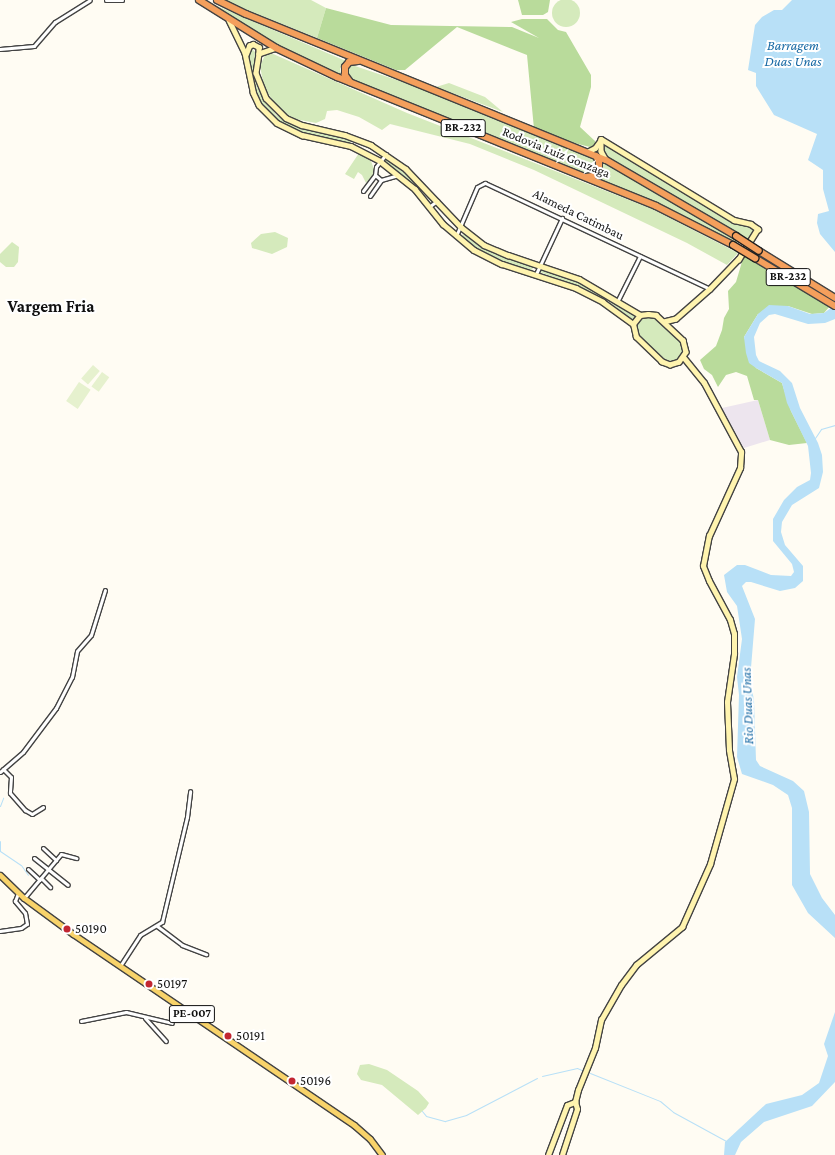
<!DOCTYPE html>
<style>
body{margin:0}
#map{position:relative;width:835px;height:1155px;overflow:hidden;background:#fffcf3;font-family:"Crimson Pro",serif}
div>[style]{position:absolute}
.industrial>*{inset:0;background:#ede5ee}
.green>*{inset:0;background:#d5eabc}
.round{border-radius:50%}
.forest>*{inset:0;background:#b9db9b}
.pitch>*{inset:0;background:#e6f1ce;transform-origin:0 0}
.water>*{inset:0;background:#b8e0f7}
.stream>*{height:1px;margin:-0.5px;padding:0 0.5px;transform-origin:0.5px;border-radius:0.5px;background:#b8e0f7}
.roads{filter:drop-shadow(1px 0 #434343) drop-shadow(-1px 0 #434343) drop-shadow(0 1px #434343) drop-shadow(0 -1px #434343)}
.street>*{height:3px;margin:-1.5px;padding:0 1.5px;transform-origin:1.5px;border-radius:1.5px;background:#fff}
.secondary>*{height:4.5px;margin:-2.25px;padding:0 2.25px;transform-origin:2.25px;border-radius:2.25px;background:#fff4af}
.primary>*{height:5px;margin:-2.5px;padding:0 2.5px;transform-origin:2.5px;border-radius:2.5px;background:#f8d36a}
.highway>*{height:6px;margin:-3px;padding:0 3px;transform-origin:3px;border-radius:3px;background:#f49f5c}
.bridges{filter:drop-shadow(1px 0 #212121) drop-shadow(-1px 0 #212121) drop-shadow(0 1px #212121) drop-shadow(0 -1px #212121)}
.highway-bridge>*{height:6px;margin:-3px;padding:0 3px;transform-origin:3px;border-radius:3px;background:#f49f5c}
.dots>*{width:11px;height:11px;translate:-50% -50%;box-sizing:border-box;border:2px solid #fff;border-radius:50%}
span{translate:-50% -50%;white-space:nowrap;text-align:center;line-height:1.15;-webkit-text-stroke:4px #fff;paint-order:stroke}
.shield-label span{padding:1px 3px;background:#fff;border:1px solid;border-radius:3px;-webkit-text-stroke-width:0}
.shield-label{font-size:12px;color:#101010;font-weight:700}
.street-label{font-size:13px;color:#101010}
.poi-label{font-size:13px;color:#101010}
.left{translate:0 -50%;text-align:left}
.water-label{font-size:14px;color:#1769a4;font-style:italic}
.district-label{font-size:17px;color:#101010;font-weight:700}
</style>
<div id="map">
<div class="industrial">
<i style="clip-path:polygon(758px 400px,770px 440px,744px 448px,722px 408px)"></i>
</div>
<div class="green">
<i class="round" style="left:552px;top:-1px;width:28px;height:28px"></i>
<i style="clip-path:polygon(203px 0,346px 61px,340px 68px,341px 77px,303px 61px)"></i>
<i style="clip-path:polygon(222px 0,311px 0,326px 8px,317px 38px)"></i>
<i style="clip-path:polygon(252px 49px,257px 54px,254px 64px,257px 87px,276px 115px,296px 125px,351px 140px,350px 144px,304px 134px,278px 122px,259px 104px,253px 90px,247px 60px,248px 51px)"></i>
<i style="clip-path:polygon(271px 53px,407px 113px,652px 209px,738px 253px,727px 265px,687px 243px,534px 170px,470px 144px,390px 124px,382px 130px,359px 117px,337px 110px,327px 111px,325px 119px,316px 123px,295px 119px,278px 109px,264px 87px,260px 66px,265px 55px)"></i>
<i style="clip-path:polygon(352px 65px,483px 109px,593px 156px,601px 164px,593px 175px,581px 175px,352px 82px,347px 77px,347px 70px)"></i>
<i style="clip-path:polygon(449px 83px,485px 97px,503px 112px,436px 87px)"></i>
<i style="clip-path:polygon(606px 145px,728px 218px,754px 229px,755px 233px,748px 242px,608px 157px,604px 150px)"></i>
<i style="clip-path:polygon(359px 153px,371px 161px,374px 169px,373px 175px,366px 183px,362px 175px,358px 172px,354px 179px,345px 174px)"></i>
<i style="clip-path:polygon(385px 157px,407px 171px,434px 201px,432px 203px,418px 187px,382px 160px)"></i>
<i style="clip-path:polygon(601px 159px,739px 239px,736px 246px,684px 216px,595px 178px,603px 168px)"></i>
<i style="clip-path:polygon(275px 232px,288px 238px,287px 247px,272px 254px,252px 248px,251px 243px,261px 234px)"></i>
<i style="clip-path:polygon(463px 234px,492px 252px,534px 265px,532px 270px,510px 265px,485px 254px,461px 238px)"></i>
<i style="clip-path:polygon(12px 242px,19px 247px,18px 262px,14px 267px,6px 267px,0 262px,0 254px)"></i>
<i style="clip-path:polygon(542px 267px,591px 286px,639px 316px,634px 321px,608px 301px,587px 290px,540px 272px)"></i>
<i style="clip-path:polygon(649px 315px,655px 317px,682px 341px,684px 353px,675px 363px,663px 360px,634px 331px,641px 316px)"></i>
<i style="clip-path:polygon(369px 1064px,387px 1070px,418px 1091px,429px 1103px,426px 1108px,418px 1115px,382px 1085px,361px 1080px,357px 1074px,360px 1065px)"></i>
</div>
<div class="forest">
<i style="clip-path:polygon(518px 0,550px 0,548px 12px,543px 15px,522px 15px)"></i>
<i style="clip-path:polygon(326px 8px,391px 25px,512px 27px,539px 38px,511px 22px,522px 19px,547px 19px,558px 30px,566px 32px,591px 75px,591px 87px,580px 127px,595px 141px,596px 146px,594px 148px,578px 144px,534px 129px,527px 55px,457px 27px,405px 70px,396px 70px,317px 38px)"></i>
<i style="clip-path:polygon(744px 255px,830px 306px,824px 313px,812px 314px,788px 306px,758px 314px,744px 337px,756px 368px,782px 383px,791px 411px,807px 443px,789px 445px,770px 440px,758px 400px,754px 400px,747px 376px,736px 372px,726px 375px,718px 387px,712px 375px,704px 369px,700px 360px,716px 346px,722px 330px,724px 318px,729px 309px,728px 291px,736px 282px)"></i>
</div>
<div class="pitch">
<i style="left:93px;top:365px;width:9px;height:18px;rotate:41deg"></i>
<i style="left:102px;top:372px;width:9px;height:18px;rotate:36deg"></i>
<i style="left:79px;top:382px;width:14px;height:23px;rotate:34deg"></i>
</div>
<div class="water">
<i style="clip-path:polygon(792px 0,835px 0,835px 252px,820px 234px,817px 223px,818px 214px,829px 211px,823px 189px,823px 170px,808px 160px,817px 134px,774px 115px,756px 86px,756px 73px,748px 70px,755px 25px,762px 17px,774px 10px,782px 10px)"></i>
<i style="clip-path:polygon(769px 305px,788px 306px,810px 314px,824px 313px,835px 305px,835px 319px,825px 323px,808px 324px,775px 314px,769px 315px,760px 323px,754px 337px,756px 355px,759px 361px,780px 371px,792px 383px,800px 408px,818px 443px,822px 455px,823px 472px,819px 488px,792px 505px,782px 522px,781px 532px,785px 545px,803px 566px,803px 581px,795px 588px,780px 591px,751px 582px,746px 582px,742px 586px,755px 619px,750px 680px,754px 700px,756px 760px,760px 766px,793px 781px,804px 791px,809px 812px,810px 874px,822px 898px,835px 915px,835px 938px,808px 913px,792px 885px,792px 808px,788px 795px,773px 785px,742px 774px,737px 757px,739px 695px,737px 677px,742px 639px,737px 606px,727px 592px,724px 575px,737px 565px,745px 565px,771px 575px,791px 576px,794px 572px,792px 564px,773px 541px,773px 519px,784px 500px,797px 487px,810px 480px,811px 473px,808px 446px,787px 403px,782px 383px,756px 368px,749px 363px,746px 353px,744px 337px,758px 314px)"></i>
<i style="clip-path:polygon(835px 1012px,835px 1082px,812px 1106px,764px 1122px,741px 1142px,735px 1155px,724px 1155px,725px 1142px,766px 1104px,802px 1095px,819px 1083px,828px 1056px,824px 1044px)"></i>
</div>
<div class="stream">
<i style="left:815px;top:438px;width:11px;rotate:-56deg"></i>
<i style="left:821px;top:429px;width:15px;rotate:-16deg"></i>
<i style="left:0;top:806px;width:9px;rotate:-69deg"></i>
<i style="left:0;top:841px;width:10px;rotate:90deg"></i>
<i style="left:0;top:851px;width:25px;rotate:34deg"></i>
<i style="left:21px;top:865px;width:12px;rotate:55deg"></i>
<i style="left:590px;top:1073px;width:75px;rotate:21.8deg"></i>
<i style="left:660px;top:1101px;width:17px;rotate:40deg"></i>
<i style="left:673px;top:1112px;width:60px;rotate:28.7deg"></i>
<i style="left:542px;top:1076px;width:36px;rotate:-13deg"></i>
<i style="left:577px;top:1068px;width:8px;rotate:23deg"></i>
<i style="left:422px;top:1111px;width:6px;rotate:51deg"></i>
<i style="left:426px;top:1116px;width:20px;rotate:15deg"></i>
<i style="left:445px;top:1121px;width:22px;rotate:-16deg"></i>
<i style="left:466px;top:1115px;width:80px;rotate:-27.5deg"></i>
</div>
<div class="roads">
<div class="street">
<i style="left:106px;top:0;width:16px"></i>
<i style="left:0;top:49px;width:34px;rotate:-5deg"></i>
<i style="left:34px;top:46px;width:32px;rotate:-49deg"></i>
<i style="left:55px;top:22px;width:41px;rotate:-32.2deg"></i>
<i style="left:386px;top:154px;width:16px;rotate:128deg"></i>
<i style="left:376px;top:167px;width:8px;rotate:97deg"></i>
<i style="left:375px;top:175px;width:8px;rotate:40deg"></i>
<i style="left:381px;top:180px;width:18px;rotate:-16deg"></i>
<i style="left:363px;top:191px;width:20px;rotate:-53deg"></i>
<i style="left:370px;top:196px;width:19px;rotate:-55deg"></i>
<i style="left:430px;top:206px;width:9px;rotate:-36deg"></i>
<i style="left:456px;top:236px;width:53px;rotate:-66.8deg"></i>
<i style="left:477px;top:187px;width:9px;rotate:-27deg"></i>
<i style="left:485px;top:183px;width:249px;rotate:25.2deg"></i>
<i style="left:536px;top:274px;width:62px;rotate:-65.1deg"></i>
<i style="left:618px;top:300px;width:49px;rotate:-63.4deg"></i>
<i style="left:3px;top:769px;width:11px;rotate:45deg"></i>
<i style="left:11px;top:777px;width:16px;rotate:94deg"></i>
<i style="left:10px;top:793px;width:23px;rotate:49deg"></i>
<i style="left:25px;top:810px;width:8px;rotate:30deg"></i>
<i style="left:32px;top:814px;width:13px;rotate:-32deg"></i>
<i style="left:0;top:772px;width:30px;rotate:-41deg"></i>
<i style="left:23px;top:752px;width:55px;rotate:-53.1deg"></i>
<i style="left:56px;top:708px;width:35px;rotate:-63deg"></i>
<i style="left:72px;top:677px;width:26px;rotate:-79deg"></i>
<i style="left:77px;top:651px;width:21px;rotate:-49deg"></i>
<i style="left:91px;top:635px;width:47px;rotate:-72.7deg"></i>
<i style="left:43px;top:848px;width:18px;rotate:43deg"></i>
<i style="left:34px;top:858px;width:43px;rotate:38.5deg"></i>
<i style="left:28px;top:869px;width:16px;rotate:43deg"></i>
<i style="left:41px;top:878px;width:13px;rotate:45deg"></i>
<i style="left:24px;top:898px;width:57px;rotate:-49.9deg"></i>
<i style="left:61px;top:854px;width:16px;rotate:15deg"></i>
<i style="left:157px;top:926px;width:31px;rotate:37deg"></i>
<i style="left:182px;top:945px;width:26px;rotate:21deg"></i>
<i style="left:0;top:931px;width:21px;rotate:-8deg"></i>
<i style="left:21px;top:928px;width:7px;rotate:-34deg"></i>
<i style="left:27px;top:924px;width:11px;rotate:-100deg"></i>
<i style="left:25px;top:913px;width:16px;rotate:-130deg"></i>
<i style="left:15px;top:901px;width:9px;rotate:-69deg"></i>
<i style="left:120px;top:966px;width:37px;rotate:-57deg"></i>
<i style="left:140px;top:935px;width:26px;rotate:-31deg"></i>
<i style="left:162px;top:922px;width:108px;rotate:-76.6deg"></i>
<i style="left:187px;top:817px;width:26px;rotate:-83deg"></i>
<i style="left:145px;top:1018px;width:31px;rotate:48deg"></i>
<i style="left:81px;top:1021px;width:46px;rotate:-11.3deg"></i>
<i style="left:126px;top:1012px;width:47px;rotate:13.4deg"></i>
</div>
<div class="secondary">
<i style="left:229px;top:20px;width:37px;rotate:64deg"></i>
<i style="left:245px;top:53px;width:40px;rotate:78deg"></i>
<i style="left:253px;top:92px;width:14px;rotate:65deg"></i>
<i style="left:259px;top:105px;width:25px;rotate:45deg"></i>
<i style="left:277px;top:123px;width:28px;rotate:26deg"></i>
<i style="left:302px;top:135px;width:50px;rotate:12.7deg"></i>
<i style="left:351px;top:146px;width:33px;rotate:27deg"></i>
<i style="left:380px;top:161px;width:45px;rotate:38.7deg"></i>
<i style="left:415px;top:189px;width:45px;rotate:51.3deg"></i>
<i style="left:443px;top:224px;width:40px;rotate:40deg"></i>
<i style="left:474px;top:250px;width:31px;rotate:27deg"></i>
<i style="left:502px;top:264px;width:78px;rotate:18deg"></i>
<i style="left:576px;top:288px;width:30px;rotate:27deg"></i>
<i style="left:603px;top:302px;width:37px;rotate:36deg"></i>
<i style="left:276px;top:48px;width:18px;rotate:161deg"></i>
<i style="left:259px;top:54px;width:19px;rotate:99deg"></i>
<i style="left:256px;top:73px;width:27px;rotate:68deg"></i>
<i style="left:266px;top:98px;width:28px;rotate:45deg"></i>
<i style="left:286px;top:118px;width:17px;rotate:24deg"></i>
<i style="left:302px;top:125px;width:44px;rotate:13.1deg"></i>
<i style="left:345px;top:135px;width:28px;rotate:21deg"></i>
<i style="left:371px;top:145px;width:42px;rotate:34.4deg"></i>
<i style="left:406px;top:169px;width:80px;rotate:46.5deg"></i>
<i style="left:461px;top:227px;width:29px;rotate:38deg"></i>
<i style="left:484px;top:245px;width:26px;rotate:23deg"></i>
<i style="left:508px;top:255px;width:75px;rotate:18.7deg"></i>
<i style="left:579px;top:279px;width:71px;rotate:30.5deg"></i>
<i style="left:246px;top:54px;width:9px;rotate:-69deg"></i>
<i style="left:249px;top:46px;width:4px;rotate:-27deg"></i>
<i style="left:253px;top:44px;width:7px;rotate:27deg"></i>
<i style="left:259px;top:47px;width:7px;rotate:90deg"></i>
<i style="left:601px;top:139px;width:156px;rotate:31.3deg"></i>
<i style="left:734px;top:220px;width:17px;rotate:13deg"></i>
<i style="left:751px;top:224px;width:9px;rotate:36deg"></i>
<i style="left:758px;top:229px;width:36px;rotate:122deg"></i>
<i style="left:739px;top:259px;width:42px;rotate:134deg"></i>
<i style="left:710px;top:289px;width:45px;rotate:138.6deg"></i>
<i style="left:676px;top:319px;width:12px;rotate:166deg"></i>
<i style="left:601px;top:139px;width:12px;rotate:90deg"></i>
<i style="left:601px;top:151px;width:10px;rotate:61deg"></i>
<i style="left:587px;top:152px;width:9px;rotate:-27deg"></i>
<i style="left:595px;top:148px;width:9px;rotate:-54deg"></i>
<i style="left:648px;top:314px;width:8px;rotate:7deg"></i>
<i style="left:656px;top:315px;width:37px;rotate:43deg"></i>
<i style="left:683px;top:340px;width:12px;rotate:76deg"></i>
<i style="left:686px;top:352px;width:12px;rotate:125deg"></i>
<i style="left:679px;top:362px;width:9px;rotate:162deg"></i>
<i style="left:670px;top:365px;width:9px;rotate:-159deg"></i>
<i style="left:662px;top:362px;width:36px;rotate:-136deg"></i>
<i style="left:636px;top:337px;width:13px;rotate:-103deg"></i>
<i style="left:633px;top:324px;width:11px;rotate:-52deg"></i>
<i style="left:640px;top:315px;width:8px;rotate:-7deg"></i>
<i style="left:548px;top:1155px;width:53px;rotate:-69.2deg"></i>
<i style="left:567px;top:1105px;width:9px;rotate:-21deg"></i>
<i style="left:562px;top:1155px;width:48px;rotate:-71.9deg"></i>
<i style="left:577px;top:1109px;width:7px;rotate:-106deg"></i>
<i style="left:575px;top:1102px;width:12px;rotate:-76deg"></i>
<i style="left:578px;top:1090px;width:45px;rotate:-68deg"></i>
<i style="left:595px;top:1048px;width:29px;rotate:-78deg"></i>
<i style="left:601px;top:1020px;width:40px;rotate:-60.3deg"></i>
<i style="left:621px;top:985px;width:25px;rotate:-53deg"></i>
<i style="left:636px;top:965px;width:60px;rotate:-39.6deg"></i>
<i style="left:682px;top:927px;width:69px;rotate:-66deg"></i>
<i style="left:710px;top:864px;width:88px;rotate:-74.2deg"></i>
<i style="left:734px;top:779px;width:29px;rotate:-100deg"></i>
<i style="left:729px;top:750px;width:48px;rotate:-92.4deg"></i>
<i style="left:727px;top:702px;width:49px;rotate:-81.7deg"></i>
<i style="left:734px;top:654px;width:20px;rotate:-90deg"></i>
<i style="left:734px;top:634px;width:15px;rotate:-106deg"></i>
<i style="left:730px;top:620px;width:44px;rotate:-118.3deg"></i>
<i style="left:709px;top:581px;width:16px;rotate:-112deg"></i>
<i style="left:703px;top:566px;width:31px;rotate:-79deg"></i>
<i style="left:709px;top:536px;width:75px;rotate:-65.5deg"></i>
<i style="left:740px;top:468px;width:16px;rotate:-86deg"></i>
<i style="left:741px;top:452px;width:78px;rotate:-118.2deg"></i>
<i style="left:704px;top:383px;width:33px;rotate:-129deg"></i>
</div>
<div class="primary">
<i style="left:0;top:875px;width:33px;rotate:44deg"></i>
<i style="left:24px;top:898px;width:61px;rotate:36.3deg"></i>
<i style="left:73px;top:934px;width:340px;rotate:34.2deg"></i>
<i style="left:354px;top:1125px;width:21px;rotate:41deg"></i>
<i style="left:370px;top:1139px;width:20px;rotate:53deg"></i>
</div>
<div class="highway">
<i style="left:199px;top:0;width:91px;rotate:31.9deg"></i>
<i style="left:276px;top:48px;width:68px;rotate:25.4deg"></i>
<i style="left:337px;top:77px;width:344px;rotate:22deg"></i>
<i style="left:656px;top:206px;width:86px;rotate:26.9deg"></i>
<i style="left:217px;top:0;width:32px;rotate:26deg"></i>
<i style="left:246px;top:14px;width:388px;rotate:22.1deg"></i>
<i style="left:606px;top:160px;width:151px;rotate:30.3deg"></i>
<i style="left:350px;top:82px;width:9px;rotate:-126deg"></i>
<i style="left:345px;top:75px;width:8px;rotate:-90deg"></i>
<i style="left:345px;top:67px;width:6px;rotate:-51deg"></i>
<i style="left:349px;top:62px;width:9px;rotate:-6deg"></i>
<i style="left:586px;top:177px;width:7px;rotate:-8deg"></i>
<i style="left:593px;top:176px;width:8px;rotate:-45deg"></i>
<i style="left:599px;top:170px;width:8px;rotate:-90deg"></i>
<i style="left:599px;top:162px;width:7px;rotate:-117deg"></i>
<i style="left:759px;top:251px;width:89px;rotate:31.7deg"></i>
<i style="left:755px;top:258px;width:93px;rotate:31deg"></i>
</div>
</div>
<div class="bridges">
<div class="highway-bridge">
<i style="left:736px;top:236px;width:27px;rotate:33deg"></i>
<i style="left:733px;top:245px;width:26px;rotate:31deg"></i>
</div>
</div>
<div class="dots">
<i style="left:67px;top:929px;background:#c22631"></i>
<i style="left:149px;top:984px;background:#c22631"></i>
<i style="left:228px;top:1036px;background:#c22631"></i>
<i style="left:292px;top:1081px;background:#c22631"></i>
</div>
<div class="shield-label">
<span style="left:463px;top:128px">BR-232</span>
<span style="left:788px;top:277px">BR-232</span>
<span style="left:192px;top:1014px">PE-007</span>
</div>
<div class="street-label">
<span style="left:556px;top:153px;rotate:22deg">Rodovia Luiz Gonzaga</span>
<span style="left:578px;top:215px;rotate:26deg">Alameda Catimbau</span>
</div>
<div class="poi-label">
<span class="left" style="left:75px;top:929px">50190</span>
<span class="left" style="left:157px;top:984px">50197</span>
<span class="left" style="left:236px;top:1036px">50191</span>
<span class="left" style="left:300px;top:1081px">50196</span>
</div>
<div class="water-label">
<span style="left:793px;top:53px">Barragem<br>Duas Unas</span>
<span style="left:747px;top:706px;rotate:-92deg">Rio Duas Unas</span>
</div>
<div class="district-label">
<span style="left:51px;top:307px">Vargem Fria</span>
</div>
</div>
